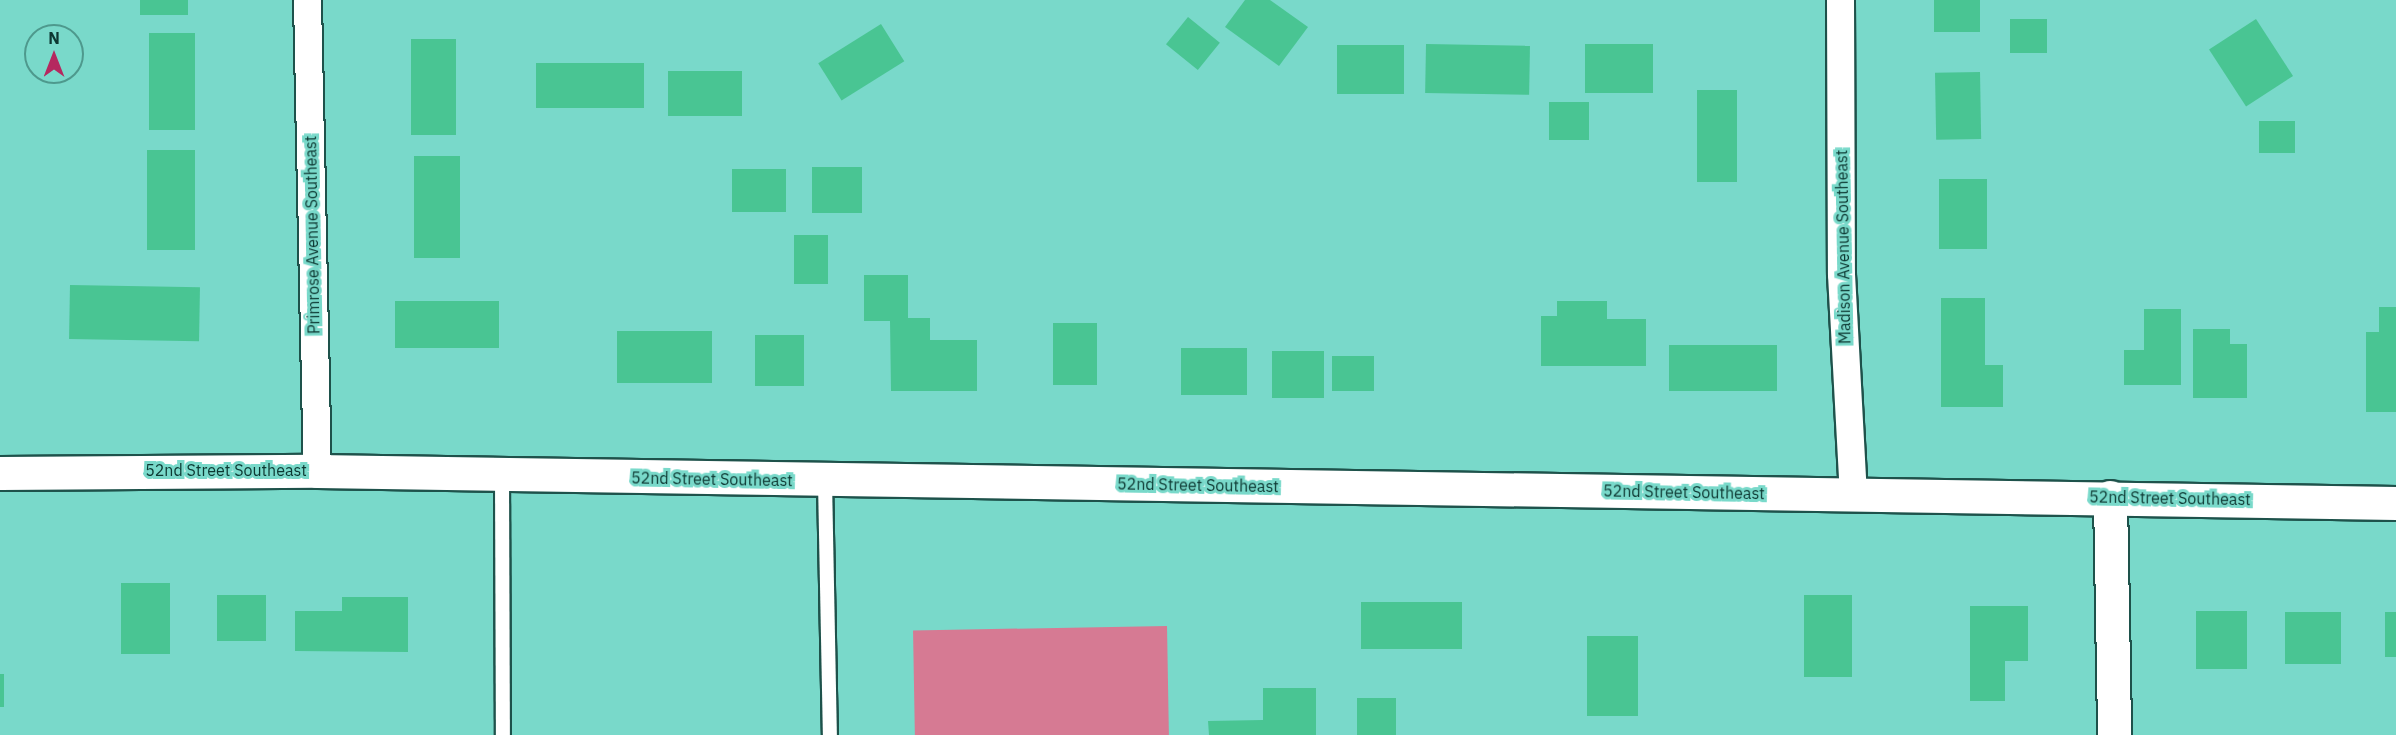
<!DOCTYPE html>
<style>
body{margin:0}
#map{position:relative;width:2396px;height:735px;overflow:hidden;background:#79d9ca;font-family:"IBM Plex Sans",sans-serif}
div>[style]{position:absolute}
.green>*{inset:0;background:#d67a93;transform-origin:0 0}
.building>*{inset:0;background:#49c593;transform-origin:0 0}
.roads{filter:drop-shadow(2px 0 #1e524b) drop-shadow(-2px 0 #1e524b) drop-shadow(0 2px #1e524b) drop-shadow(0 -2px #1e524b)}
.service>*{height:14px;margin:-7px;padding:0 7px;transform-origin:7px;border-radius:7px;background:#fff}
.minor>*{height:27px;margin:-13.5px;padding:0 13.5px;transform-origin:13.5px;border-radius:13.5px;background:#fff}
.tertiary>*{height:33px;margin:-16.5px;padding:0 16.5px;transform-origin:16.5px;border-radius:16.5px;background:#fff}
.secondary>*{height:33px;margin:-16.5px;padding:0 16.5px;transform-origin:16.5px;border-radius:16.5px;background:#fff}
span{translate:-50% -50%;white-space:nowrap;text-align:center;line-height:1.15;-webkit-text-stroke:6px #79d9ca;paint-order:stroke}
.street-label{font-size:16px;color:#0d3832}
.north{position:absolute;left:24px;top:24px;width:60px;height:60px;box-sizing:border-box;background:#79d9ca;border:2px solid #4e998d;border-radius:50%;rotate:0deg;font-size:16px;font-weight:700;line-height:24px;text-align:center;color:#0d3832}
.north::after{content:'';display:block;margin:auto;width:21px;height:27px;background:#b5285f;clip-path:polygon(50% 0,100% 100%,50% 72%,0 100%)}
</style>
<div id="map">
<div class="green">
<i style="left:1167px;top:626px;width:109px;height:254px;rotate:89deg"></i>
</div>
<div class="building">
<i style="left:140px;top:0;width:48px;height:15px"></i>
<i style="clip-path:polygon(1245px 0,1270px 0,1308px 27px,1279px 66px,1225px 27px)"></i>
<i style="left:1934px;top:0;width:46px;height:32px"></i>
<i style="left:1188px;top:17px;width:41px;height:35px;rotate:39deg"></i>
<i style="left:2010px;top:19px;width:37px;height:34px"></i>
<i style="left:2256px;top:19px;width:68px;height:56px;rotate:57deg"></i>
<i style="left:881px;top:24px;width:44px;height:74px;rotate:58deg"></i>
<i style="left:149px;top:33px;width:46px;height:97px"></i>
<i style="left:411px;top:39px;width:45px;height:96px"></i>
<i style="left:1426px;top:44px;width:104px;height:49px;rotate:1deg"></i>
<i style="left:1585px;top:44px;width:68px;height:49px"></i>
<i style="left:1337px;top:45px;width:67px;height:49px"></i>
<i style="left:536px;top:63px;width:108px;height:45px"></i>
<i style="left:668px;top:71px;width:74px;height:45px"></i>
<i style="left:1980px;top:72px;width:67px;height:45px;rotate:89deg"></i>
<i style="left:1697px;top:90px;width:40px;height:92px"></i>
<i style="left:1549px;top:102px;width:40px;height:38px"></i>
<i style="left:2259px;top:121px;width:36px;height:32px"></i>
<i style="left:147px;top:150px;width:48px;height:100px"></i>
<i style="left:414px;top:156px;width:46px;height:102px"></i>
<i style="left:812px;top:167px;width:50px;height:46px"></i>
<i style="left:732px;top:169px;width:54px;height:43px"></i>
<i style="left:1939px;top:179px;width:48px;height:70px"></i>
<i style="left:794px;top:235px;width:34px;height:49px"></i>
<i style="clip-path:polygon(864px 275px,908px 275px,908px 318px,930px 318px,930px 340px,977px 340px,977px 391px,891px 391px,890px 321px,864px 321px)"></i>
<i style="left:70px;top:285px;width:130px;height:54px;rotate:1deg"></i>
<i style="clip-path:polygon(1941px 298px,1985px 298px,1985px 365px,2003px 365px,2003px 407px,1941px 407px)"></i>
<i style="left:395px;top:301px;width:104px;height:47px"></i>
<i style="clip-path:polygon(1557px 301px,1607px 301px,1607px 319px,1646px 319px,1646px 366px,1541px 366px,1541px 316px,1557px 316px)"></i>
<i style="clip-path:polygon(2379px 307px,2396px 307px,2396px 412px,2366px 412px,2366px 332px,2379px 332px)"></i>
<i style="clip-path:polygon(2144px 309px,2181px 309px,2181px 385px,2124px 385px,2124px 350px,2144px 350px)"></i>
<i style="left:1053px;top:323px;width:44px;height:62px"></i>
<i style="clip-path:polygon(2193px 329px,2230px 329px,2230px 344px,2247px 344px,2247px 398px,2193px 398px)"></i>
<i style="left:617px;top:331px;width:95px;height:52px"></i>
<i style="left:755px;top:335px;width:49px;height:51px"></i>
<i style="left:1669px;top:345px;width:108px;height:46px"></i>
<i style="left:1181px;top:348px;width:66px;height:47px"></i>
<i style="left:1272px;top:351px;width:52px;height:47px"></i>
<i style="left:1332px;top:356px;width:42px;height:35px"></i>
<i style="left:121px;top:583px;width:49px;height:71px"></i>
<i style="left:217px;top:595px;width:49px;height:46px"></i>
<i style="left:1804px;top:595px;width:48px;height:82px"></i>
<i style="clip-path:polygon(342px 597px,408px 597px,408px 652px,295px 651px,295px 611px,342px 611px)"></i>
<i style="left:1361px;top:602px;width:101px;height:47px"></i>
<i style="clip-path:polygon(1970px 606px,2028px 606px,2028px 661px,2005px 661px,2005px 701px,1970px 701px)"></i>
<i style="left:2196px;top:611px;width:51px;height:58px"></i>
<i style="left:2285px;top:612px;width:56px;height:52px"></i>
<i style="left:2385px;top:612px;width:11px;height:45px"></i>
<i style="left:1587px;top:636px;width:51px;height:80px"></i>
<i style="left:0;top:674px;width:4px;height:33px"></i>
<i style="clip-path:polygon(1263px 688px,1316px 688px,1316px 735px,1209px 735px,1208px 721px,1263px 720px)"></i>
<i style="left:1357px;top:698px;width:39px;height:37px"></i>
</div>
<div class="roads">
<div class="service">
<i style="left:502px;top:476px;width:259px;rotate:89.8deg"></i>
<i style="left:825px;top:481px;width:254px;rotate:88.9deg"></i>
</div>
<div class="minor">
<i style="left:307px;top:0;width:471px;rotate:88.8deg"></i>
<i style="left:1840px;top:0;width:274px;rotate:89.8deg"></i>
<i style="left:1841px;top:274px;width:220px;rotate:86.9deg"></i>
</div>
<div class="tertiary">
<i style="left:2110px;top:497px;width:238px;rotate:89deg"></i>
</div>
<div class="secondary">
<i style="left:0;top:473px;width:317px;rotate:-0.4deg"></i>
<i style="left:317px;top:471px;width:2079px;rotate:0.88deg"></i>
</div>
</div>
<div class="street-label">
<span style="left:312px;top:235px;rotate:-91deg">Primrose Avenue Southeast</span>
<span style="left:1843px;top:247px;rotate:-91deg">Madison Avenue Southeast</span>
<span style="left:226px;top:470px">52nd Street Southeast</span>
<span style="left:712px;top:479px;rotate:1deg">52nd Street Southeast</span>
<span style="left:1198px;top:485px;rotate:1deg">52nd Street Southeast</span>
<span style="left:1684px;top:492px;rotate:1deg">52nd Street Southeast</span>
<span style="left:2170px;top:498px;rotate:1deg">52nd Street Southeast</span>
</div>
<div class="north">N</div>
</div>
